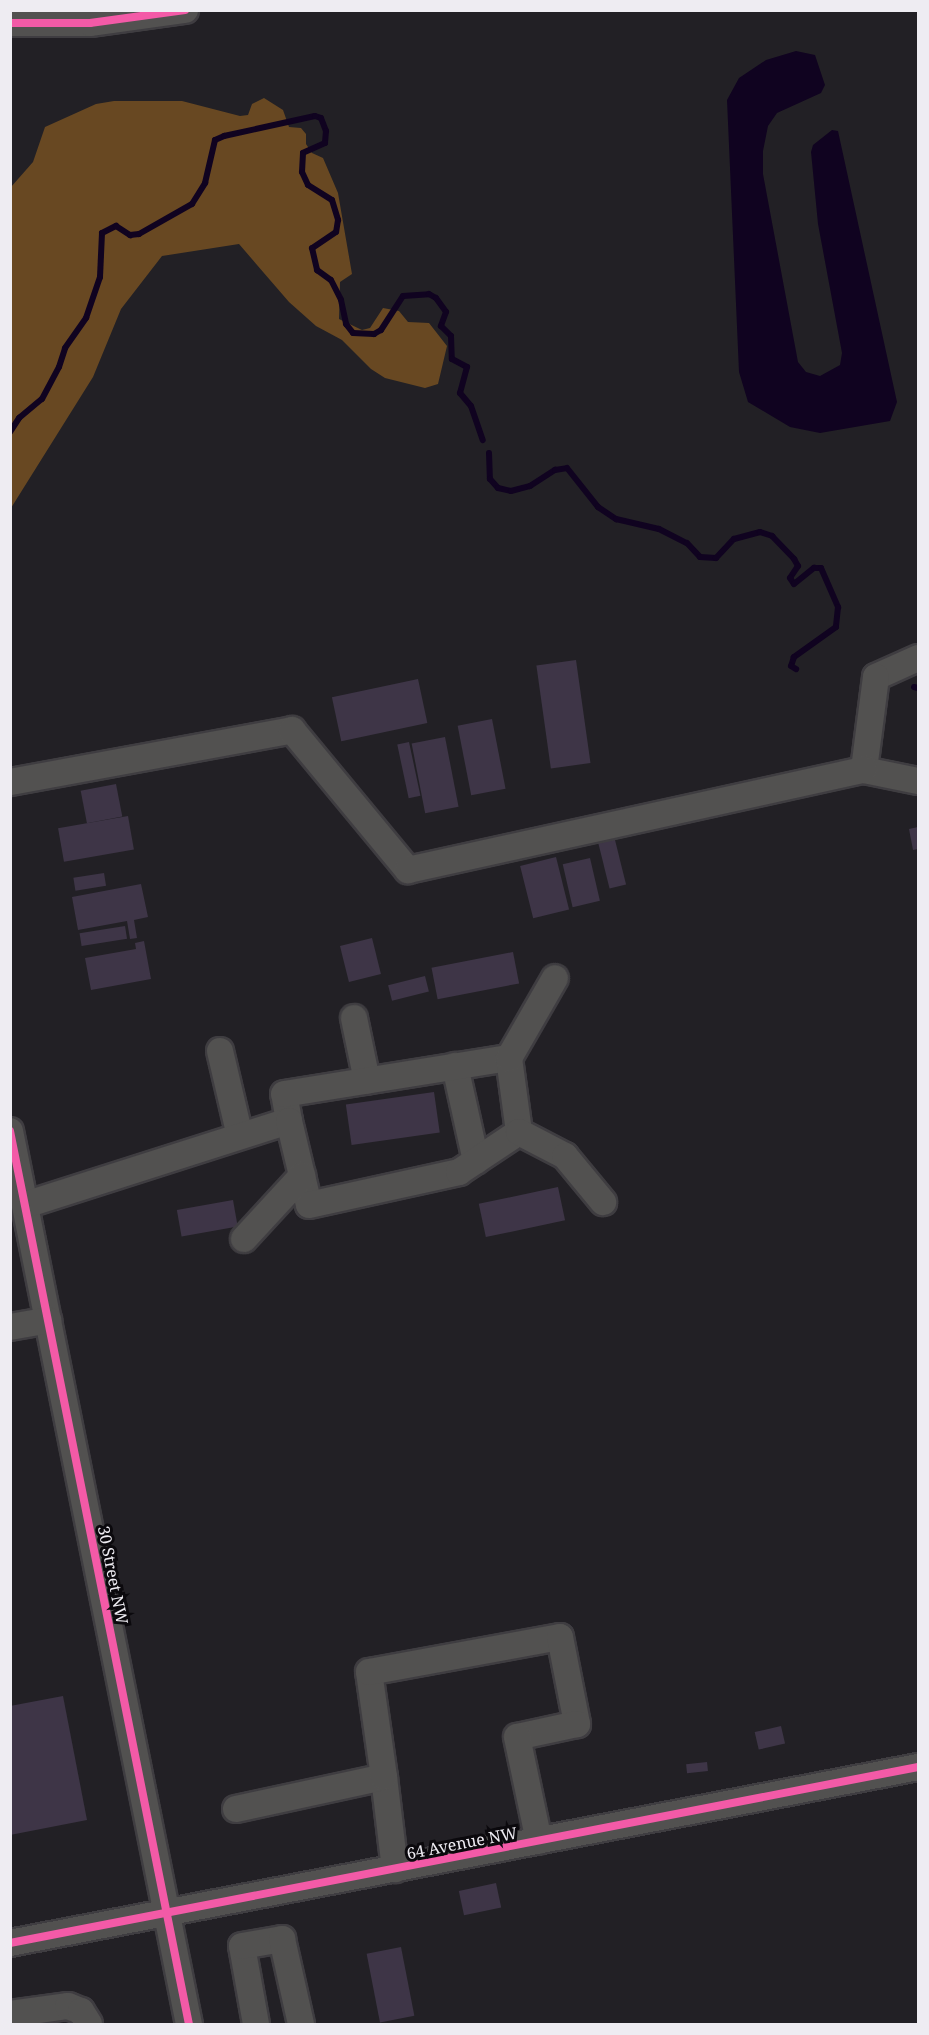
<!DOCTYPE html>
<style>
body{margin:0}
#map{position:relative;width:929px;height:2035px;overflow:hidden;background:#222025;font-family:"Noto Serif",serif}
div>[style]{position:absolute}
.forest>*{inset:0;background:#684822}
.water>*{inset:0;background:#100320}
.stream>*{height:6px;margin:-3px;padding:0 3px;transform-origin:3px;border-radius:3px;background:#100320}
.building>*{inset:0;background:#3e3547;transform-origin:0 0}
.roads{filter:drop-shadow(2px 0 #3f3d41) drop-shadow(-2px 0 #3f3d41) drop-shadow(0 2px #3f3d41) drop-shadow(0 -2px #3f3d41)}
.minor>*{height:26px;margin:-13px;padding:0 13px;transform-origin:13px;border-radius:13px;background:#525150}
.cycleway>*{height:8px;margin:-4px;padding:0 4px;transform-origin:4px;border-radius:4px;background:#f35aa7}
span{translate:-50% -50%;white-space:nowrap;text-align:center;line-height:1.15;-webkit-text-stroke:6px #0b090d;paint-order:stroke}
.street-label{font-size:16px;color:#eeecf2}
.frame{position:absolute;inset:0;border:12px solid #eeecf2;pointer-events:none}
</style>
<div id="map">
<div class="forest">
<i style="clip-path:polygon(264px 98px,283px 110px,289px 127px,301px 128px,306px 134px,306px 144px,312px 153px,323px 158px,338px 193px,352px 274px,340px 282px,339px 319px,362px 330px,370px 328px,383px 308px,399px 311px,408px 322px,429px 323px,447px 346px,438px 384px,425px 388px,385px 378px,371px 369px,342px 340px,316px 326px,289px 302px,239px 244px,162px 256px,121px 309px,93px 377px,11px 508px,11px 187px,33px 162px,45px 127px,96px 104px,114px 101px,182px 101px,240px 116px,248px 115px,252px 104px)"></i>
</div>
<div class="water">
<i style="clip-path:polygon(796px 51px,815px 55px,825px 85px,821px 93px,777px 113px,768px 126px,763px 151px,763px 174px,798px 362px,806px 372px,820px 376px,840px 365px,842px 353px,818px 224px,811px 152px,813px 145px,832px 130px,838px 131px,897px 402px,890px 421px,820px 433px,790px 427px,748px 402px,739px 372px,727px 100px,739px 78px,766px 60px)"></i>
</div>
<div class="stream">
<i style="left:10px;top:432px;width:17px;rotate:-57deg"></i>
<i style="left:19px;top:418px;width:30px;rotate:-40deg"></i>
<i style="left:42px;top:399px;width:36px;rotate:-62deg"></i>
<i style="left:59px;top:367px;width:20px;rotate:-72deg"></i>
<i style="left:65px;top:348px;width:37px;rotate:-55deg"></i>
<i style="left:86px;top:318px;width:43px;rotate:-71.1deg"></i>
<i style="left:100px;top:277px;width:44px;rotate:-87.4deg"></i>
<i style="left:102px;top:233px;width:16px;rotate:-27deg"></i>
<i style="left:116px;top:226px;width:17px;rotate:33deg"></i>
<i style="left:130px;top:235px;width:9px;rotate:-6deg"></i>
<i style="left:139px;top:234px;width:61px;rotate:-29.5deg"></i>
<i style="left:192px;top:204px;width:25px;rotate:-58deg"></i>
<i style="left:205px;top:183px;width:44px;rotate:-76.9deg"></i>
<i style="left:215px;top:140px;width:10px;rotate:-24deg"></i>
<i style="left:224px;top:136px;width:93px;rotate:-12.4deg"></i>
<i style="left:315px;top:116px;width:6px;rotate:18deg"></i>
<i style="left:321px;top:118px;width:14px;rotate:69deg"></i>
<i style="left:326px;top:131px;width:12px;rotate:95deg"></i>
<i style="left:325px;top:143px;width:24px;rotate:156deg"></i>
<i style="left:303px;top:153px;width:19px;rotate:93deg"></i>
<i style="left:302px;top:172px;width:14px;rotate:65deg"></i>
<i style="left:308px;top:185px;width:28px;rotate:32deg"></i>
<i style="left:332px;top:200px;width:21px;rotate:73deg"></i>
<i style="left:338px;top:220px;width:12px;rotate:99deg"></i>
<i style="left:336px;top:232px;width:29px;rotate:146deg"></i>
<i style="left:312px;top:248px;width:23px;rotate:77deg"></i>
<i style="left:317px;top:270px;width:17px;rotate:36deg"></i>
<i style="left:331px;top:280px;width:22px;rotate:63deg"></i>
<i style="left:341px;top:300px;width:25px;rotate:78deg"></i>
<i style="left:346px;top:324px;width:11px;rotate:52deg"></i>
<i style="left:353px;top:333px;width:21px;rotate:3deg"></i>
<i style="left:374px;top:334px;width:8px;rotate:-30deg"></i>
<i style="left:381px;top:330px;width:40px;rotate:-57.1deg"></i>
<i style="left:403px;top:296px;width:26px;rotate:-4deg"></i>
<i style="left:429px;top:294px;width:8px;rotate:30deg"></i>
<i style="left:436px;top:298px;width:17px;rotate:54deg"></i>
<i style="left:446px;top:312px;width:15px;rotate:110deg"></i>
<i style="left:441px;top:326px;width:14px;rotate:45deg"></i>
<i style="left:451px;top:336px;width:23px;rotate:88deg"></i>
<i style="left:452px;top:359px;width:17px;rotate:28deg"></i>
<i style="left:467px;top:367px;width:27px;rotate:105deg"></i>
<i style="left:460px;top:393px;width:17px;rotate:50deg"></i>
<i style="left:471px;top:406px;width:36px;rotate:71deg"></i>
<i style="left:489px;top:453px;width:26px;rotate:88deg"></i>
<i style="left:490px;top:479px;width:12px;rotate:48deg"></i>
<i style="left:498px;top:488px;width:13px;rotate:13deg"></i>
<i style="left:511px;top:491px;width:20px;rotate:-15deg"></i>
<i style="left:530px;top:486px;width:30px;rotate:-33deg"></i>
<i style="left:555px;top:470px;width:12px;rotate:-9deg"></i>
<i style="left:567px;top:468px;width:50px;rotate:51.5deg"></i>
<i style="left:598px;top:507px;width:22px;rotate:34deg"></i>
<i style="left:616px;top:519px;width:44px;rotate:13.1deg"></i>
<i style="left:659px;top:529px;width:31px;rotate:27deg"></i>
<i style="left:687px;top:543px;width:19px;rotate:47deg"></i>
<i style="left:700px;top:557px;width:16px;rotate:4deg"></i>
<i style="left:716px;top:558px;width:26px;rotate:-47deg"></i>
<i style="left:734px;top:539px;width:27px;rotate:-15deg"></i>
<i style="left:760px;top:532px;width:13px;rotate:18deg"></i>
<i style="left:772px;top:536px;width:32px;rotate:46deg"></i>
<i style="left:794px;top:559px;width:8px;rotate:60deg"></i>
<i style="left:798px;top:566px;width:14px;rotate:124deg"></i>
<i style="left:790px;top:578px;width:7px;rotate:56deg"></i>
<i style="left:794px;top:584px;width:26px;rotate:-39deg"></i>
<i style="left:814px;top:568px;width:7px"></i>
<i style="left:821px;top:568px;width:43px;rotate:66.4deg"></i>
<i style="left:838px;top:607px;width:20px;rotate:96deg"></i>
<i style="left:836px;top:627px;width:52px;rotate:144.5deg"></i>
<i style="left:794px;top:657px;width:9px;rotate:108deg"></i>
<i style="left:791px;top:666px;width:6px;rotate:31deg"></i>
<i style="left:914px;top:687px;width:4px;rotate:14deg"></i>
</div>
<div class="building">
<i style="left:576px;top:660px;width:104px;height:40px;rotate:82deg"></i>
<i style="left:418px;top:679px;width:45px;height:88px;rotate:78deg"></i>
<i style="left:492px;top:719px;width:71px;height:35px;rotate:79deg"></i>
<i style="left:445px;top:737px;width:71px;height:34px;rotate:79deg"></i>
<i style="left:409px;top:742px;width:55px;height:12px;rotate:78deg"></i>
<i style="left:116px;top:784px;width:33px;height:36px;rotate:79deg"></i>
<i style="left:128px;top:816px;width:34px;height:71px;rotate:80deg"></i>
<i style="clip-path:polygon(918px 827px,918px 849px,913px 850px,909px 829px)"></i>
<i style="left:613px;top:832px;width:54px;height:17px;rotate:76deg"></i>
<i style="left:556px;top:857px;width:54px;height:37px;rotate:76deg"></i>
<i style="left:590px;top:858px;width:44px;height:28px;rotate:77deg"></i>
<i style="left:104px;top:873px;width:13px;height:31px;rotate:81deg"></i>
<i style="clip-path:polygon(141px 884px,148px 917px,134px 920px,137px 938px,130px 939px,127px 921px,78px 930px,72px 897px)"></i>
<i style="left:125px;top:926px;width:13px;height:46px;rotate:81deg"></i>
<i style="left:372px;top:938px;width:37px;height:33px;rotate:76deg"></i>
<i style="clip-path:polygon(144px 941px,151px 979px,91px 990px,85px 958px,136px 949px,135px 943px)"></i>
<i style="left:513px;top:952px;width:32px;height:83px;rotate:79deg"></i>
<i style="left:425px;top:976px;width:16px;height:38px;rotate:76deg"></i>
<i style="left:434px;top:1092px;width:41px;height:89px;rotate:82deg"></i>
<i style="left:558px;top:1187px;width:34px;height:81px;rotate:78deg"></i>
<i style="left:233px;top:1200px;width:27px;height:57px;rotate:80deg"></i>
<i style="clip-path:polygon(63px 1696px,87px 1820px,10px 1835px,10px 1706px)"></i>
<i style="left:781px;top:1726px;width:18px;height:27px;rotate:77deg"></i>
<i style="left:707px;top:1762px;width:9px;height:21px;rotate:84deg"></i>
<i style="left:496px;top:1883px;width:25px;height:38px;rotate:78deg"></i>
<i style="left:401px;top:1947px;width:70px;height:35px;rotate:79deg"></i>
</div>
<div class="roads">
<div class="minor">
<i style="left:10px;top:23px;width:80px"></i>
<i style="left:90px;top:23px;width:96px;rotate:-7.8deg"></i>
<i style="left:918px;top:658px;width:46px;rotate:155.7deg"></i>
<i style="left:876px;top:677px;width:94px;rotate:97.4deg"></i>
<i style="left:864px;top:770px;width:55px;rotate:11.5deg"></i>
<i style="left:10px;top:782px;width:287px;rotate:-10.4deg"></i>
<i style="left:292px;top:730px;width:182px;rotate:50.4deg"></i>
<i style="left:408px;top:870px;width:467px;rotate:-12.4deg"></i>
<i style="left:354px;top:1018px;width:64px;rotate:78.3deg"></i>
<i style="left:220px;top:1051px;width:87px;rotate:76.8deg"></i>
<i style="left:455px;top:1066px;width:97px;rotate:77.5deg"></i>
<i style="left:289px;top:1121px;width:27px;rotate:-100deg"></i>
<i style="left:284px;top:1094px;width:228px;rotate:-9.1deg"></i>
<i style="left:10px;top:1131px;width:911px;rotate:78.67deg"></i>
<i style="left:519px;top:1132px;width:75px;rotate:-97.7deg"></i>
<i style="left:509px;top:1058px;width:92px;rotate:-60.1deg"></i>
<i style="left:25px;top:1205px;width:277px;rotate:-17.7deg"></i>
<i style="left:289px;top:1121px;width:86px;rotate:76.6deg"></i>
<i style="left:309px;top:1205px;width:154px;rotate:-12.4deg"></i>
<i style="left:459px;top:1172px;width:72px;rotate:-33.7deg"></i>
<i style="left:519px;top:1132px;width:52px;rotate:27.6deg"></i>
<i style="left:565px;top:1156px;width:60px;rotate:50.4deg"></i>
<i style="left:244px;top:1239px;width:86px;rotate:-47.4deg"></i>
<i style="left:10px;top:1327px;width:39px;rotate:-10deg"></i>
<i style="left:384px;top:1777px;width:93px;rotate:83.2deg"></i>
<i style="left:236px;top:1809px;width:151px;rotate:-12.2deg"></i>
<i style="left:384px;top:1777px;width:106px;rotate:-98.1deg"></i>
<i style="left:369px;top:1672px;width:194px;rotate:-10.4deg"></i>
<i style="left:560px;top:1637px;width:89px;rotate:78.9deg"></i>
<i style="left:577px;top:1724px;width:61px;rotate:167.8deg"></i>
<i style="left:517px;top:1737px;width:106px;rotate:78.1deg"></i>
<i style="left:10px;top:1943px;width:925px;rotate:-10.97deg"></i>
<i style="left:10px;top:2014px;width:59px;rotate:-7.9deg"></i>
<i style="left:68px;top:2006px;width:14px;rotate:21deg"></i>
<i style="left:81px;top:2011px;width:15px;rotate:58deg"></i>
<i style="left:256px;top:2024px;width:79px;rotate:-100.2deg"></i>
<i style="left:242px;top:1946px;width:41px;rotate:-9.9deg"></i>
<i style="left:282px;top:1939px;width:87px;rotate:77.4deg"></i>
</div>
</div>
<div class="cycleway">
<i style="left:10px;top:23px;width:80px"></i>
<i style="left:90px;top:23px;width:96px;rotate:-7.8deg"></i>
<i style="left:10px;top:1131px;width:911px;rotate:78.67deg"></i>
<i style="left:10px;top:1943px;width:925px;rotate:-10.97deg"></i>
</div>
<div class="street-label">
<span style="left:113px;top:1575px;rotate:79deg">30 Street NW</span>
<span style="left:462px;top:1843px;rotate:-11deg">64 Avenue NW</span>
</div>
<div class="frame"></div>
</div>
